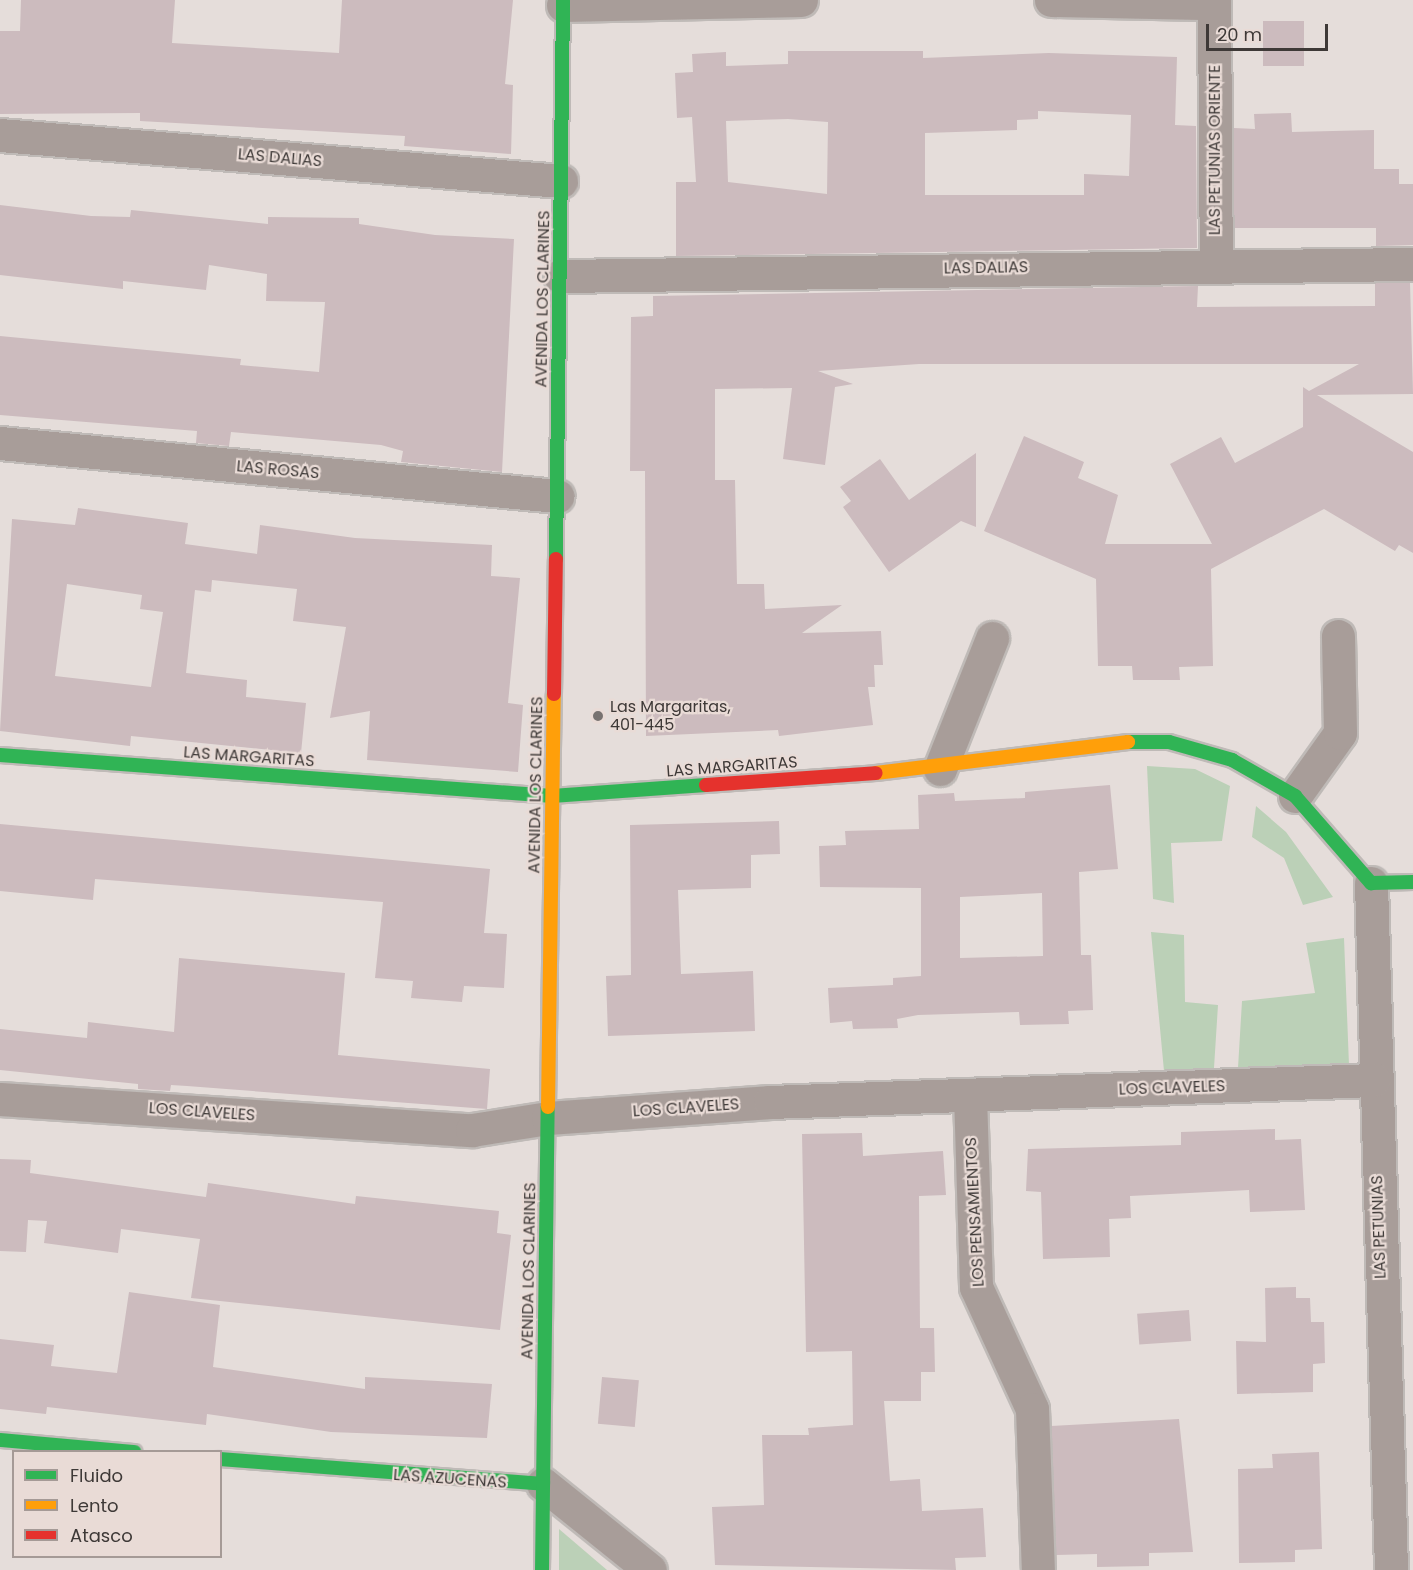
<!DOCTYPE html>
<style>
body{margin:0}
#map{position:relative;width:1413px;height:1570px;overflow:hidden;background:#e5ddda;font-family:Poppins,sans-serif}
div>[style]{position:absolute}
.green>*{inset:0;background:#bbd0b7}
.building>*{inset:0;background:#ccbbbe;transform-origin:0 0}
.roads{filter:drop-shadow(2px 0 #bfbab7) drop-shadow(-2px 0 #bfbab7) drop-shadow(0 2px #bfbab7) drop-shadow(0 -2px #bfbab7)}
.street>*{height:33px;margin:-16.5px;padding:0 16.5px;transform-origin:16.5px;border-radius:16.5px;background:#a89d99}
.fast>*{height:14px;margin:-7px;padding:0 7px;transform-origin:7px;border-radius:7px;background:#30b455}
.slow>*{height:14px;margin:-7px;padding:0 7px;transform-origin:7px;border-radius:7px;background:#ff9f0a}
.jam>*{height:14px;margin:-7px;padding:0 7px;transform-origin:7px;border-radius:7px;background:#e5322d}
.dots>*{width:16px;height:16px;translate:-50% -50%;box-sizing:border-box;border:3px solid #e9dbd6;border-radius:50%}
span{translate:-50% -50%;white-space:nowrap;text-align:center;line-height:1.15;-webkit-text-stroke:4.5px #e9dbd6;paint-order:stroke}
.street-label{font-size:16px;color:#3e3937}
.poi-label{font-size:16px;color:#3e3937}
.left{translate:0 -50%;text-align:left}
.legend{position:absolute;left:12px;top:1450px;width:210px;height:108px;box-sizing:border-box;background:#e9dbd6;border:2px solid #a59a96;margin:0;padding:8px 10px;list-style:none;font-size:18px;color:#3e3937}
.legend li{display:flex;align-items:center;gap:12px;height:30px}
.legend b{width:30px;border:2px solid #a59a96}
.scale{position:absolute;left:1206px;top:24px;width:122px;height:27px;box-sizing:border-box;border:3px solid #3e3937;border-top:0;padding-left:8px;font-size:18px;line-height:21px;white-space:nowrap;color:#3e3937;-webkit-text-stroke:4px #e9dbd6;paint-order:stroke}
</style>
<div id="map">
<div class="green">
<i style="clip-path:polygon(1147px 766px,1195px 769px,1230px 786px,1222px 841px,1171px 843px,1174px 903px,1153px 899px)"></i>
<i style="clip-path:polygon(1256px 806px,1286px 832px,1333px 897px,1303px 905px,1284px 858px,1252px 837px)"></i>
<i style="clip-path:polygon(1151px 932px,1184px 935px,1185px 1002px,1218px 1005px,1214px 1068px,1164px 1071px)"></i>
<i style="clip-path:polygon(1344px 938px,1349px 1065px,1238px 1068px,1242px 1001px,1315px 993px,1306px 943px)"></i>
<i style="clip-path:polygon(559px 1529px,607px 1570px,559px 1570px)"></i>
</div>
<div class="building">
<i style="clip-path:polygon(21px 0,175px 0,172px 43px,339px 53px,342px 0,513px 0,505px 84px,513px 85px,511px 154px,404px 146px,405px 136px,140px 121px,140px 113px,0 114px,0 31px,20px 31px)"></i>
<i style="left:1263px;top:21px;width:41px;height:45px"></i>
<i style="clip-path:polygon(evenodd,788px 51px,923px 51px,923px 58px,1049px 53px,1177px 57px,1175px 125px,1196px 126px,1197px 248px,676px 256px,676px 182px,696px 182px,692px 117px,677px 118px,675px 73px,693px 72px,692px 54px,726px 52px,726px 66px,788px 64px,788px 51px,1038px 111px,1131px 115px,1129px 176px,1084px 174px,1084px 195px,925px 195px,925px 133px,1017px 130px,1017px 120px,1038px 119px,1038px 111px,788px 51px,788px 119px,828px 122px,827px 194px,728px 182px,726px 121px,788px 119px)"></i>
<i style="clip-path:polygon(1291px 113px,1292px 132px,1374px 130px,1374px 169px,1399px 169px,1399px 184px,1413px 184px,1413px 245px,1376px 246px,1376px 228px,1234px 228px,1234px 128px,1255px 129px,1254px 114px)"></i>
<i style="clip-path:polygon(0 205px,91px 216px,130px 217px,131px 210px,268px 224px,268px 217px,359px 218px,359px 224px,435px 235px,514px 239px,502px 472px,401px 462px,403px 451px,381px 445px,231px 432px,229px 446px,196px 443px,197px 431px,0 415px,0 336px,241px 359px,240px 365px,319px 372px,325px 302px,266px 301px,267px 274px,209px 265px,206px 290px,123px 281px,123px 289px,0 275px)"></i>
<i style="clip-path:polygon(1375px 283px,1410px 283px,1413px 394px,1317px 395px,1413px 452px,1413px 553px,1399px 545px,1395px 551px,1324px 509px,1211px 569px,1213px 666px,1179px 667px,1180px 680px,1133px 680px,1132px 666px,1098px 666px,1096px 579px,984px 531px,1024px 436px,1084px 462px,1078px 478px,1118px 495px,1105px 544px,1212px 544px,1170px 464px,1221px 437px,1235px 463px,1303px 427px,1303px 387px,1309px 391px,1359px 364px,919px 364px,818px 371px,853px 384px,835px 387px,825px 465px,783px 459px,792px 388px,715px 389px,715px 480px,735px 480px,737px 584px,764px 584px,765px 609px,842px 605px,802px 633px,881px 631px,883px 665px,874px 665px,875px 687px,868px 687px,873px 725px,779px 736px,778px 730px,646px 736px,645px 471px,630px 471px,631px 317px,653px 316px,653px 296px,1198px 286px,1197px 307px,1375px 306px)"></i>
<i style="clip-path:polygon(976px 453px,976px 527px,961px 521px,889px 572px,843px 507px,851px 501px,840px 487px,880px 459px,909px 500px)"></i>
<i style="clip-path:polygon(evenodd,78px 508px,188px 523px,185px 544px,257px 554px,260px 525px,355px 538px,492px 545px,491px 576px,520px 578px,508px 703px,523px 705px,518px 772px,367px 760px,370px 711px,330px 718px,346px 627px,293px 621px,297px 589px,212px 580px,211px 592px,195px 590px,186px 673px,247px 680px,246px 697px,306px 703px,301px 753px,131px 736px,130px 746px,0 731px,12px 519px,75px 525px,78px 508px,67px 584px,142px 595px,140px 609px,163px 612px,151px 687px,55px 676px,67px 584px)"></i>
<i style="clip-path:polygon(evenodd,1110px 785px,1118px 869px,1079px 872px,1081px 955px,1091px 955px,1093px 1010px,1068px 1011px,1069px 1024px,1020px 1025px,1019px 1012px,918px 1015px,897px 1019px,898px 1028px,853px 1029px,852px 1021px,830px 1023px,828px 988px,893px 985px,893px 978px,921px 976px,921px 888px,820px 887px,819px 846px,846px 845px,845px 831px,919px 829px,918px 795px,954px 793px,955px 801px,1025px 798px,1025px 792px,1110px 785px,1042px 893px,1043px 956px,960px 958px,960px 897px,1042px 893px)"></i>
<i style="clip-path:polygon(779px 821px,780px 854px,751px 855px,751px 888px,678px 890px,681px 974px,753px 971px,755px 1031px,608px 1036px,606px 976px,631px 975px,630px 825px)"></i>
<i style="clip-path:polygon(0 824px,490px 869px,484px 933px,507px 934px,504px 988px,464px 986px,462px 1002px,411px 998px,413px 981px,375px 978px,383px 902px,95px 879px,93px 900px,0 891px)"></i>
<i style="clip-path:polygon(179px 958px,345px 973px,338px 1055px,490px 1069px,487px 1109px,187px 1086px,171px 1085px,170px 1091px,138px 1089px,138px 1084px,0 1070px,0 1029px,87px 1038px,88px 1022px,174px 1032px)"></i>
<i style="clip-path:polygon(1275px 1129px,1275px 1140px,1301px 1139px,1305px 1210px,1250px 1212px,1249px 1190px,1130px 1196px,1131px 1218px,1109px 1219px,1110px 1257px,1043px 1259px,1041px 1192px,1026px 1191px,1028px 1149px,1181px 1145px,1181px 1132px)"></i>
<i style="clip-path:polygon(862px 1133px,863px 1156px,943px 1151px,946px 1195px,919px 1196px,920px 1328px,934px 1328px,935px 1372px,921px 1372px,921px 1401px,884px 1401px,890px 1481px,920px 1479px,922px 1511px,983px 1508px,986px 1557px,955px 1558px,956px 1570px,715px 1565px,712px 1507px,764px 1505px,762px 1435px,809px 1435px,808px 1428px,853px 1425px,852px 1351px,806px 1352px,802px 1134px)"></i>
<i style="clip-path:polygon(0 1159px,31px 1160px,30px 1173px,206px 1197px,208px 1183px,355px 1204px,356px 1196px,499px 1211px,497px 1233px,511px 1235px,500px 1330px,191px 1298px,200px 1239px,121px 1229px,118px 1253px,44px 1243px,47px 1221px,28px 1220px,26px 1252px,0 1251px)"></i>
<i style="clip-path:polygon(1296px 1287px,1296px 1298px,1310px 1298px,1311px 1322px,1324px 1322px,1325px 1363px,1313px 1364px,1313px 1392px,1237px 1394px,1236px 1341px,1266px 1342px,1265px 1288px)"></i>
<i style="clip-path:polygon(129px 1292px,220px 1305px,213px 1367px,365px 1389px,365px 1377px,492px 1384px,487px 1438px,331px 1432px,207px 1414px,206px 1425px,47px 1407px,46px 1414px,0 1409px,0 1339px,54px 1345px,51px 1366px,117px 1373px)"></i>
<i style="left:1189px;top:1310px;width:31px;height:52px;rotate:86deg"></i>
<i style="left:602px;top:1377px;width:37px;height:47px;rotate:5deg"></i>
<i style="clip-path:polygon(1179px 1419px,1193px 1552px,1149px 1553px,1149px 1566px,1097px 1567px,1097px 1554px,1056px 1555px,1051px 1426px)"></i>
<i style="clip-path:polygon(1319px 1452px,1322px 1549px,1295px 1550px,1295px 1562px,1239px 1563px,1238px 1469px,1273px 1468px,1272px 1454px)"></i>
</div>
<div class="roads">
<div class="street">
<i style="left:1051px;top:0;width:163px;rotate:1.1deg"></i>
<i style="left:1214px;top:0;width:264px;rotate:89.6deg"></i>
<i style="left:563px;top:5px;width:238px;rotate:-1.2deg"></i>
<i style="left:0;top:135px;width:563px;rotate:4.69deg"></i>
<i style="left:560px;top:276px;width:853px;rotate:-0.81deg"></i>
<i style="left:0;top:443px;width:560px;rotate:5.44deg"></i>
<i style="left:940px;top:769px;width:141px;rotate:-68.3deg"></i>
<i style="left:1295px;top:796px;width:77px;rotate:-54.5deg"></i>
<i style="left:1340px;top:733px;width:97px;rotate:-91.2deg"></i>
<i style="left:1371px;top:883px;width:687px;rotate:88.33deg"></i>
<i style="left:970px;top:1095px;width:192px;rotate:88.2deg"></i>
<i style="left:976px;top:1287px;width:134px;rotate:65.3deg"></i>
<i style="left:1032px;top:1409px;width:161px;rotate:87.9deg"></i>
<i style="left:0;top:1099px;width:473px;rotate:3.8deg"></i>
<i style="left:472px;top:1130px;width:77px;rotate:-9deg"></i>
<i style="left:548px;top:1118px;width:223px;rotate:-4.1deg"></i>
<i style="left:770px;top:1102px;width:604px;rotate:-2.09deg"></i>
<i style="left:543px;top:1484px;width:137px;rotate:38.8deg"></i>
</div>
<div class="fast">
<i style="left:556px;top:559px;width:559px;rotate:-89.28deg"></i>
<i style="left:1128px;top:742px;width:41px"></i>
<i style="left:1169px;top:742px;width:66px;rotate:15.9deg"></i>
<i style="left:1232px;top:760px;width:73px;rotate:29.7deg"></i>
<i style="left:1295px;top:796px;width:116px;rotate:48.9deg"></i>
<i style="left:1371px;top:883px;width:42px;rotate:-1.4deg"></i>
<i style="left:0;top:755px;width:554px;rotate:4.25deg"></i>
<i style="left:552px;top:796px;width:154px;rotate:-4.1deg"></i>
<i style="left:0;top:1440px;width:135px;rotate:5.1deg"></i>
<i style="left:220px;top:1459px;width:324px;rotate:4.4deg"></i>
<i style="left:542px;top:1570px;width:463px;rotate:-89.3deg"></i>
</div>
<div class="slow">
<i style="left:876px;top:773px;width:254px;rotate:-7deg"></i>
<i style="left:548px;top:1107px;width:413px;rotate:-89.2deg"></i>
</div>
<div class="jam">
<i style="left:554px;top:694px;width:135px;rotate:-89.2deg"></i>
<i style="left:706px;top:785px;width:170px;rotate:-4deg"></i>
</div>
</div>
<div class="dots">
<i style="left:598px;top:716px;background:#787270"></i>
</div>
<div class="street-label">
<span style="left:1215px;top:150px;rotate:-90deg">LAS PETUNIAS ORIENTE</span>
<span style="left:280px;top:158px;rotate:5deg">LAS DALIAS</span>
<span style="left:986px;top:268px;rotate:-1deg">LAS DALIAS</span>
<span style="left:543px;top:299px;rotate:-89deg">AVENIDA LOS CLARINES</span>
<span style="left:278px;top:470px;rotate:5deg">LAS ROSAS</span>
<span style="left:249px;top:757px;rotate:4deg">LAS MARGARITAS</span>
<span style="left:732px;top:767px;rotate:-4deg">LAS MARGARITAS</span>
<span style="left:536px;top:785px;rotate:-89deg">AVENIDA LOS CLARINES</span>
<span style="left:1172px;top:1088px;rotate:-2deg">LOS CLAVELES</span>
<span style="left:686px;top:1108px;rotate:-4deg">LOS CLAVELES</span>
<span style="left:202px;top:1112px;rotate:4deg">LOS CLAVELES</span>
<span style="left:975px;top:1212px;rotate:-93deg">LOS PENSAMIENTOS</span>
<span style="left:1379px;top:1227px;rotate:-92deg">LAS PETUNIAS</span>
<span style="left:529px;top:1271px;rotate:-89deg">AVENIDA LOS CLARINES</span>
<span style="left:450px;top:1479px;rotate:4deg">LAS AZUCENAS</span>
</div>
<div class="poi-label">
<span class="left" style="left:610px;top:716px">Las Margaritas,<br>401-445</span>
</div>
<ul class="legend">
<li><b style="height:8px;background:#30b455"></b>Fluido</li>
<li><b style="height:8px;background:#ff9f0a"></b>Lento</li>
<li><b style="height:8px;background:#e5322d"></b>Atasco</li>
</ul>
<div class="scale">20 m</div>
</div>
